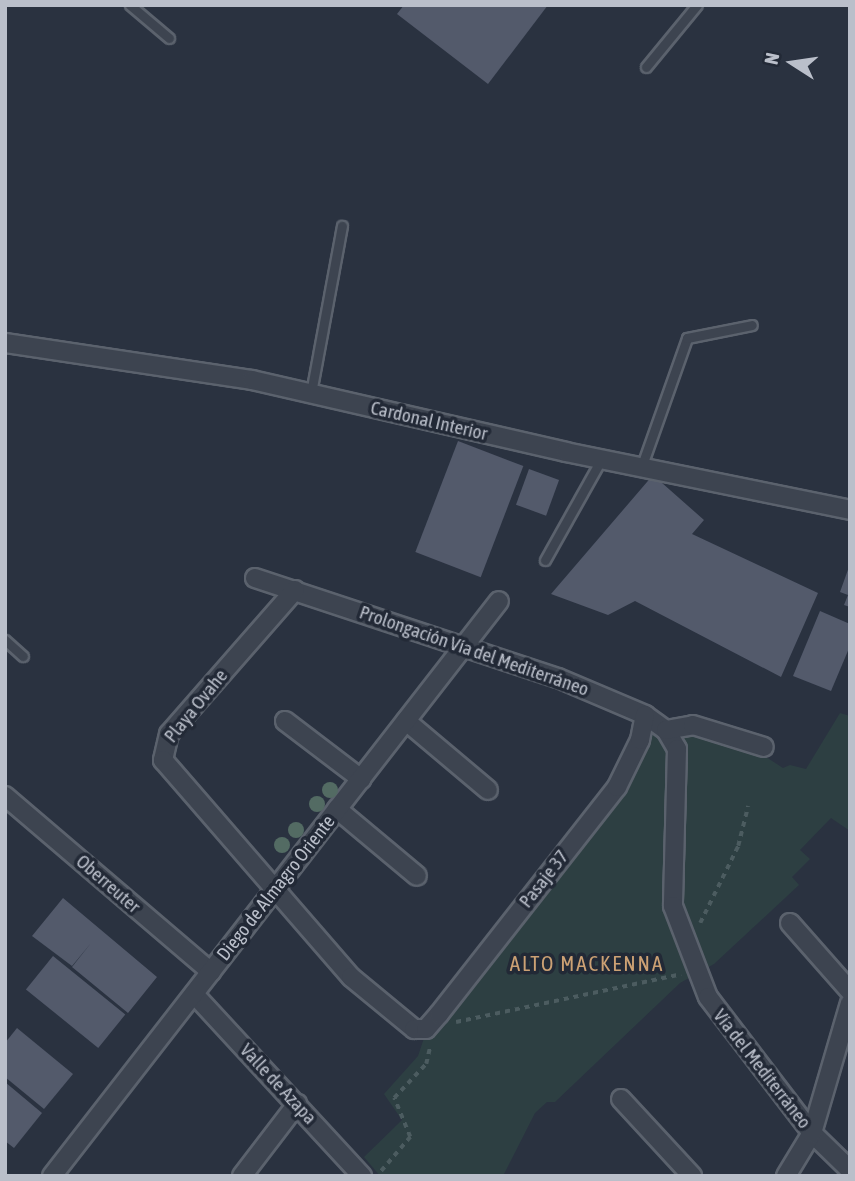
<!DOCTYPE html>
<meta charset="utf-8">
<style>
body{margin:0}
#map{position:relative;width:855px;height:1181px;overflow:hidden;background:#2a3240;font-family:"Asap Condensed",sans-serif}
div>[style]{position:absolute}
.green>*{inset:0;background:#2d3f42}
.building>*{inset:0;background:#535a6b;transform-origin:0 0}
.path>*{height:3.5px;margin-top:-1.75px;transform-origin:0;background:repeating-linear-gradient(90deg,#4c5c60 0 5px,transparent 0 10px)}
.roads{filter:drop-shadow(2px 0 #5b626d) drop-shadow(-2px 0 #5b626d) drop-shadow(0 2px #5b626d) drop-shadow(0 -2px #5b626d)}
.lane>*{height:9px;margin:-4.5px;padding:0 4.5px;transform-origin:4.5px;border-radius:4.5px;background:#3d4450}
.street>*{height:18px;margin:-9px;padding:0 9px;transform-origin:9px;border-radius:9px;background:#3d4450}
.trees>*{width:16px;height:16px;margin:-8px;border-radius:50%;background:#536b63}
span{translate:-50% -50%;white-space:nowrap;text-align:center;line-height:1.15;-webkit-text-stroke:7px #222936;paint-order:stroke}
.street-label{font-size:19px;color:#babfca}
.neighbourhood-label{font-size:21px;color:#cca174;letter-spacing:2px}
.frame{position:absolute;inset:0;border:7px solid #babfca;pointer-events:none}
.north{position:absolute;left:757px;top:28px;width:70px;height:70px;-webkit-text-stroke:5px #222936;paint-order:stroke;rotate:282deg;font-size:19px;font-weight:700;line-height:28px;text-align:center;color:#babfca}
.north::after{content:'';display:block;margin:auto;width:24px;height:32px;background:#babfca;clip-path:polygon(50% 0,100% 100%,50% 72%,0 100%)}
</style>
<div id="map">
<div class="green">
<i style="clip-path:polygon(840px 713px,850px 716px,850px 831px,831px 818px,800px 850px,810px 859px,792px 877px,799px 885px,714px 964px,680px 983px,555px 1102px,547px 1102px,535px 1113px,503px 1176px,380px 1176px,364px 1157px,402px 1120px,384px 1094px,418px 1056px,424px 1038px,546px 886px,649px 723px,768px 752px,766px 757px,783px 768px,790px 765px,806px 769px)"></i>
</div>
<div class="building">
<i style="clip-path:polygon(404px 5px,548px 5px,488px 84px,397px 14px)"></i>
<i style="left:458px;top:441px;width:70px;height:119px;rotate:21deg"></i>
<i style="left:529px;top:469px;width:32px;height:38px;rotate:20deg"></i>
<i style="clip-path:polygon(653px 475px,704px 520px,692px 534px,818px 593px,781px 677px,635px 601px,608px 615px,551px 594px)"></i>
<i style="clip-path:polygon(850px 564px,850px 607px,844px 605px,848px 595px,840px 592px)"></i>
<i style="clip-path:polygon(820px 611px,850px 624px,850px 646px,831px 691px,793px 676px)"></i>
<i style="clip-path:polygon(63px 898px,157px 977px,128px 1013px,72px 967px,91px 943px,72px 966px,32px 936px)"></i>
<i style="left:53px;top:956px;width:93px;height:43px;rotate:39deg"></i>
<i style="clip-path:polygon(17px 1028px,73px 1074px,44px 1109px,5px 1077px,5px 1043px)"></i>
<i style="clip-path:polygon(5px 1082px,42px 1113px,14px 1148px,5px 1141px)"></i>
</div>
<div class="path">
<i style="left:700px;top:923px;width:86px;rotate:-63.7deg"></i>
<i style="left:738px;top:846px;width:41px;rotate:-76deg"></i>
<i style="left:456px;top:1022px;width:230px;rotate:-12deg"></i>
<i style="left:381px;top:1171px;width:45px;rotate:-49.5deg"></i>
<i style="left:410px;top:1137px;width:42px;rotate:-112.3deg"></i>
<i style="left:394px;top:1098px;width:47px;rotate:-46.7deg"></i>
<i style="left:426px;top:1064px;width:17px;rotate:-77deg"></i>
</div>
<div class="roads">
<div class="lane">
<i style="left:130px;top:5px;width:51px;rotate:40.2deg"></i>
<i style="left:646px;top:67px;width:80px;rotate:-50.6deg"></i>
<i style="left:311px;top:393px;width:170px;rotate:-79.5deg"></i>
<i style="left:641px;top:468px;width:138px;rotate:-70.5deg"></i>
<i style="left:687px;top:338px;width:66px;rotate:-11.3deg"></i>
<i style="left:545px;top:560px;width:115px;rotate:-60.8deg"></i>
<i style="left:5px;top:640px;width:24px;rotate:42deg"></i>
</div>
<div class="street">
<i style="left:5px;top:343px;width:250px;rotate:8.5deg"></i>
<i style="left:252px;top:380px;width:322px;rotate:12.9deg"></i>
<i style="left:566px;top:452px;width:290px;rotate:11.5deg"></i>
<i style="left:255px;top:578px;width:319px;rotate:18.3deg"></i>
<i style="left:558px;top:678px;width:95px;rotate:23deg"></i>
<i style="left:645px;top:715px;width:26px;rotate:36deg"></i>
<i style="left:666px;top:730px;width:22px;rotate:60deg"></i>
<i style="left:677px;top:749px;width:157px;rotate:91.5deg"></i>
<i style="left:673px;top:906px;width:97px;rotate:69deg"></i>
<i style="left:708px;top:997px;width:171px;rotate:52.6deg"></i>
<i style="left:812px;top:1133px;width:53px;rotate:44.2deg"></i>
<i style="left:295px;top:590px;width:191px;rotate:131.2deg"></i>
<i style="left:169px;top:734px;width:27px;rotate:103deg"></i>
<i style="left:163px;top:760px;width:287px;rotate:49.1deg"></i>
<i style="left:351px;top:977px;width:82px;rotate:39.5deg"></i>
<i style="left:414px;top:1029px;width:12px"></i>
<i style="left:426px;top:1029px;width:20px;rotate:-49deg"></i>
<i style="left:439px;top:1014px;width:288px;rotate:-51.9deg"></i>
<i style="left:617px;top:787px;width:52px;rotate:-63.9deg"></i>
<i style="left:640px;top:740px;width:25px;rotate:-79deg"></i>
<i style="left:285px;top:721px;width:96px;rotate:37.3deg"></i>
<i style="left:406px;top:721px;width:107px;rotate:40.1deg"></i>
<i style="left:666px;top:730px;width:27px;rotate:-10deg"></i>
<i style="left:693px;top:725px;width:74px;rotate:17.2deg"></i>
<i style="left:5px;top:796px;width:271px;rotate:40.5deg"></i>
<i style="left:337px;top:809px;width:104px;rotate:39.9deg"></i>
<i style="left:790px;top:923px;width:91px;rotate:48.6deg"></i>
<i style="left:194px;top:994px;width:248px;rotate:47.3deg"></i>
<i style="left:621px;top:1099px;width:105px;rotate:47.3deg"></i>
<i style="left:52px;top:1176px;width:728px;rotate:-52.14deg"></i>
<i style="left:242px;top:1176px;width:91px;rotate:-52.6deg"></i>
<i style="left:786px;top:1176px;width:50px;rotate:-58.8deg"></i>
<i style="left:812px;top:1133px;width:135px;rotate:-73.7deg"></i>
</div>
</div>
<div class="trees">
<i style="left:330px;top:790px"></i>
<i style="left:317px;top:804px"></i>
<i style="left:296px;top:830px"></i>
<i style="left:282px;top:845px"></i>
</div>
<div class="street-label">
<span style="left:429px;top:421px;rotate:13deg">Cardonal Interior</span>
<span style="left:474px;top:651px;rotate:19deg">Prolongación Vía del Mediterráneo</span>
<span style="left:196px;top:706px;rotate:-51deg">Playa Ovahe</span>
<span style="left:544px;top:879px;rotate:-52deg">Pasaje 37</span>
<span style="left:108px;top:884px;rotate:41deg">Oberreuter</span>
<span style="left:276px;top:888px;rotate:-52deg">Diego de Almagro Oriente</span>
<span style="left:762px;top:1069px;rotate:52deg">Vía del Mediterráneo</span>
<span style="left:278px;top:1084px;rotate:47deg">Valle de Azapa</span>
</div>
<div class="neighbourhood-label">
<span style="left:587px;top:963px">ALTO MACKENNA</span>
</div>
<div class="frame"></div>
<div class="north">N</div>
</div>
